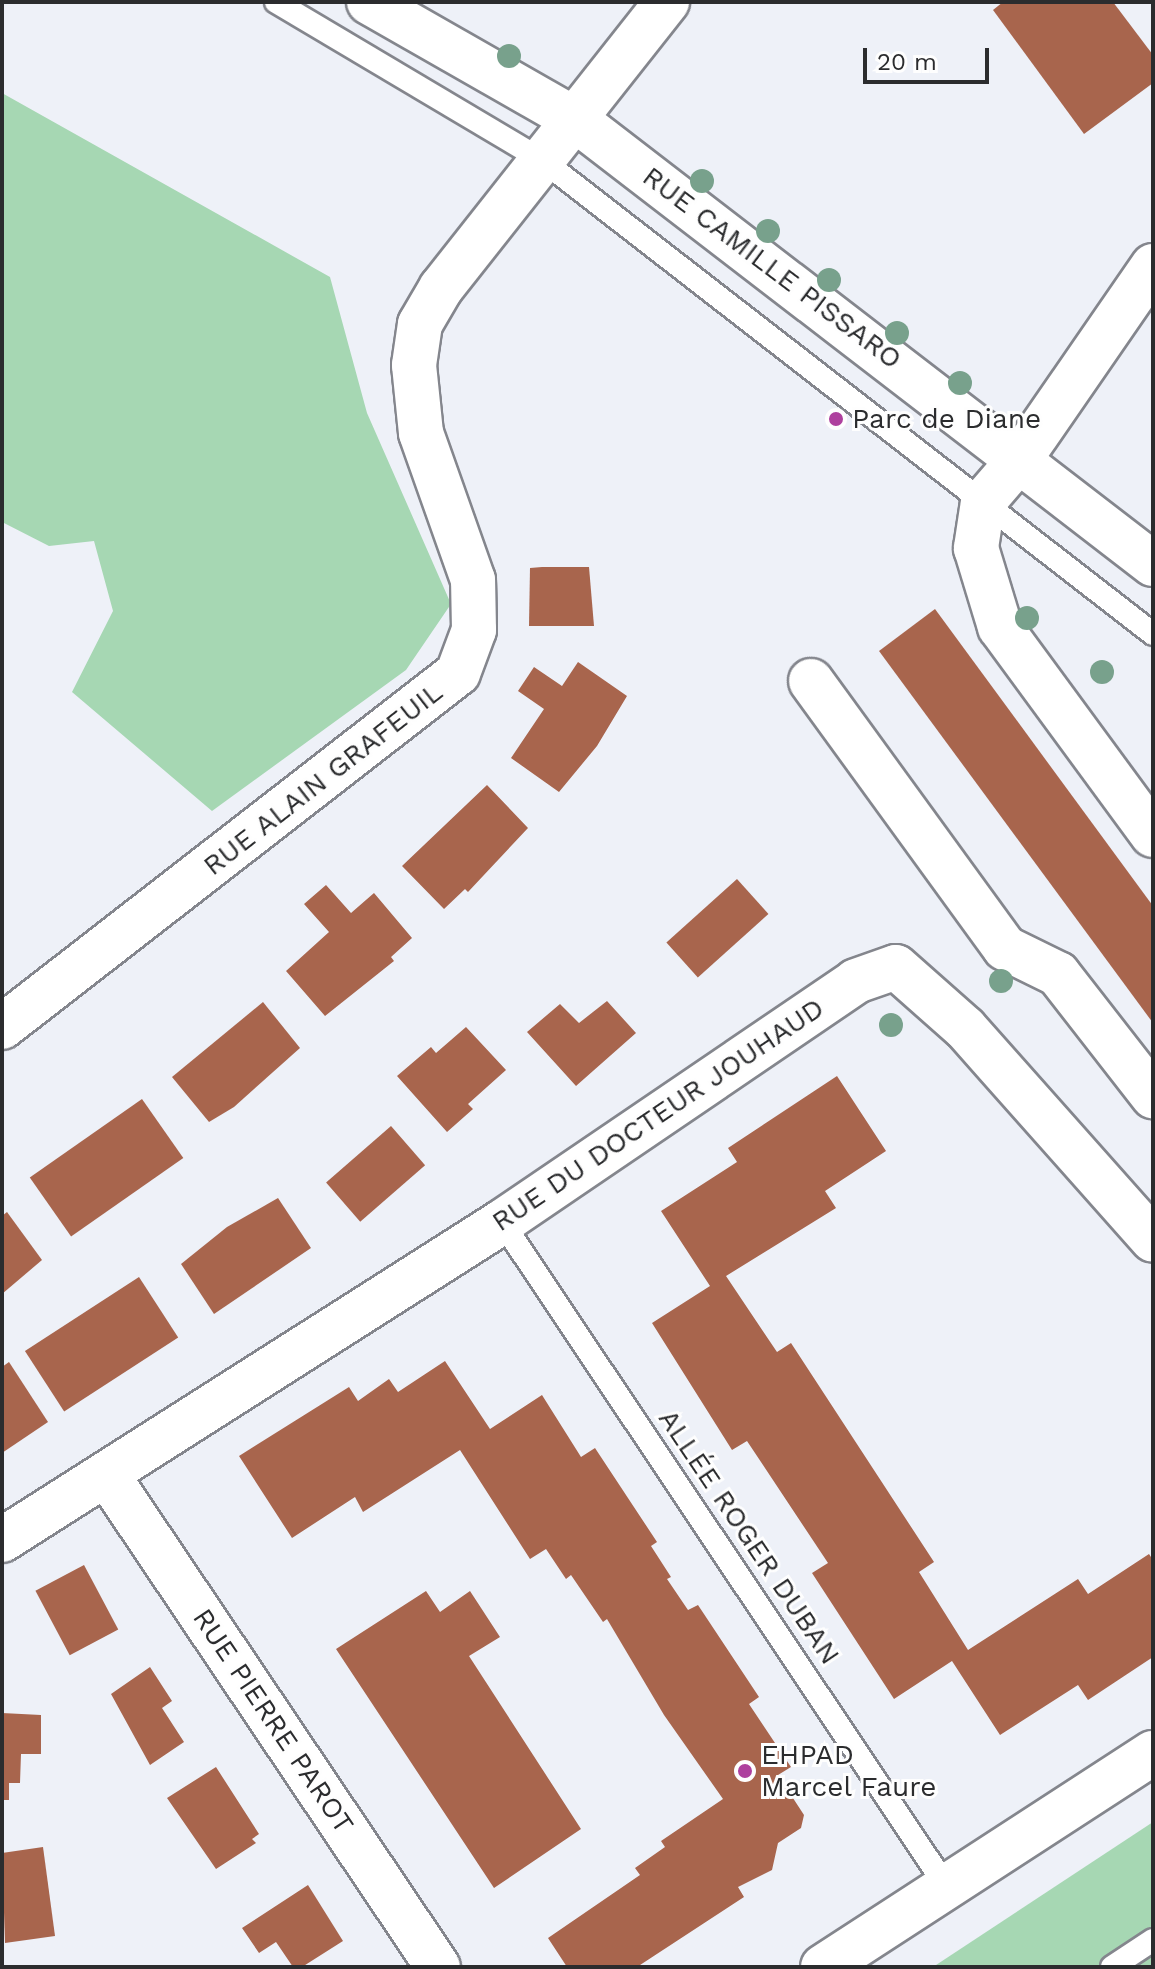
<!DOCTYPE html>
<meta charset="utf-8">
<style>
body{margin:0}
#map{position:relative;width:1155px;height:1969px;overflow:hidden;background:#eef1f8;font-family:"Work Sans",sans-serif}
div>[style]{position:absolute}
.green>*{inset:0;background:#a6d7b3}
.building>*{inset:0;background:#a8654d;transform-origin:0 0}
.roads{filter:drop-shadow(2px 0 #84868d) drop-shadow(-2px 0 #84868d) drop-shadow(0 2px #84868d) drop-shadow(0 -2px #84868d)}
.lane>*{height:22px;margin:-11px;padding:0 11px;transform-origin:11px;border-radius:11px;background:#fff}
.street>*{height:44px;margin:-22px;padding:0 22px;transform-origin:22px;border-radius:22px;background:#fff}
.trees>*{width:24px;height:24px;margin:-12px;border-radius:50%;background:#78a18c}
.dots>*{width:22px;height:22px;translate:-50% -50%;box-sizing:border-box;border:4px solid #fefefe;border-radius:50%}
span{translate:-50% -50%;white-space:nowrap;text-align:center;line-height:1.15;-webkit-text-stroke:6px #fefefe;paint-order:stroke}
.street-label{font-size:28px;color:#2b2c2e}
.poi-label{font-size:28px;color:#2b2c2e}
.left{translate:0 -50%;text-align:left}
.frame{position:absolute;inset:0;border:4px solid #2b2c2e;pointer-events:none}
.scale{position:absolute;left:863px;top:48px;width:126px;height:36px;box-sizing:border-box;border:4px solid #2b2c2e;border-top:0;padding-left:10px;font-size:24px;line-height:28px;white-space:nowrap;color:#2b2c2e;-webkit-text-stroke:6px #fefefe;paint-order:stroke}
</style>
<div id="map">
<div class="green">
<i style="clip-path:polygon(2px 93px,330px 277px,367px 413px,451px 604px,406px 670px,212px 811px,72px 692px,113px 611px,94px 541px,49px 546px,2px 522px)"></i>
<i style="clip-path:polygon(1153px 1822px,1153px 1967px,933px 1967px)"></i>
</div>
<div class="building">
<i style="clip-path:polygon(1003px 2px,1113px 2px,1153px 55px,1153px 83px,1084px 134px,993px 10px)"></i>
<i style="clip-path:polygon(542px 567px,589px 567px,594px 626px,529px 626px,530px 568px)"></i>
<i style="clip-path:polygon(935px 609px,1153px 906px,1153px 1023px,879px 651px)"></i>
<i style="clip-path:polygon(578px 662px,627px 696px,597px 746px,559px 792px,511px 758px,544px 709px,518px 691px,534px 667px,562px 686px)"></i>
<i style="clip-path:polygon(487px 785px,528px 828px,468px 892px,465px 889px,444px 909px,402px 866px)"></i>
<i style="left:737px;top:879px;width:47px;height:95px;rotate:48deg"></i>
<i style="clip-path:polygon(326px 885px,351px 913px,374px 893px,412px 938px,391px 957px,394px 961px,325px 1016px,286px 971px,329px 932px,304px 904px)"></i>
<i style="clip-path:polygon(607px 1001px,636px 1033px,576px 1086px,527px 1032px,560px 1004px,579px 1023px)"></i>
<i style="clip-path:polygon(263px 1002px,300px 1048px,234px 1107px,209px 1122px,172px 1077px)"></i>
<i style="clip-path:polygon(466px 1027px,506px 1070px,468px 1104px,473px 1109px,447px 1132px,397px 1076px,431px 1047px,436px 1053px)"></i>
<i style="clip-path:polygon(837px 1076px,886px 1151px,825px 1191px,836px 1208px,726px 1276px,777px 1352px,791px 1343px,934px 1562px,919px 1572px,968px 1650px,1078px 1579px,1088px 1594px,1149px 1554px,1153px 1560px,1153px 1657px,1088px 1700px,1078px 1685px,1000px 1735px,952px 1661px,894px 1699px,812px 1573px,828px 1563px,747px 1441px,732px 1450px,652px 1323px,710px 1286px,661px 1211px,737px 1162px,728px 1148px)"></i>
<i style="left:142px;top:1099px;width:72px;height:137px;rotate:55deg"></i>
<i style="left:391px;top:1126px;width:52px;height:86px;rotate:49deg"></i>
<i style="clip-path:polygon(278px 1198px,311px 1248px,214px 1314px,181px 1264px,227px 1227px)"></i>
<i style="clip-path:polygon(7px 1212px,42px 1260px,2px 1294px,2px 1216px)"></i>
<i style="left:139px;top:1277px;width:72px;height:136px;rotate:57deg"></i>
<i style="clip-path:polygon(445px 1361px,490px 1429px,542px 1395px,581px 1457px,595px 1448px,657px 1542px,651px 1546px,671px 1577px,667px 1579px,688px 1610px,698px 1605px,759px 1697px,749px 1704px,791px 1767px,778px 1775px,804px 1815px,801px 1828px,778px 1843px,772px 1870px,738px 1887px,744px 1897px,637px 1967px,567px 1967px,548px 1938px,640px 1875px,635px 1868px,665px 1847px,661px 1841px,723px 1799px,664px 1715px,607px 1619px,603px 1622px,571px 1575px,566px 1579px,546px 1549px,530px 1559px,460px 1450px,363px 1512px,355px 1497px,292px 1538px,239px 1456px,349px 1387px,358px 1401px,389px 1379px,398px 1392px)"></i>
<i style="clip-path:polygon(9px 1362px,48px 1422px,2px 1453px,2px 1367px)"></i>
<i style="left:84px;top:1565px;width:73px;height:55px;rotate:62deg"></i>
<i style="clip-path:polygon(426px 1591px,440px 1612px,470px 1591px,500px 1637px,469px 1656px,581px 1829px,494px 1888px,336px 1649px)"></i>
<i style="clip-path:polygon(150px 1667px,172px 1701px,162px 1708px,184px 1742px,150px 1765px,111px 1694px)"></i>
<i style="clip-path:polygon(2px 1713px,41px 1715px,41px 1754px,21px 1754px,20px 1783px,9px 1783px,9px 1800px,2px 1800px)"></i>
<i style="clip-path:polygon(216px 1767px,259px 1834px,252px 1839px,256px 1843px,216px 1869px,167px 1798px)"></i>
<i style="clip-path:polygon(43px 1847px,55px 1936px,5px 1943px,2px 1853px)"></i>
<i style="clip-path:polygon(308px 1885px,343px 1941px,302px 1967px,293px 1967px,276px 1942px,259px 1953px,242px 1928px)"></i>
</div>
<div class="roads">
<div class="lane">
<i style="left:276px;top:2px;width:309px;rotate:30.7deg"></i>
<i style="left:542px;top:160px;width:773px;rotate:37.8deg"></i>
<i style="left:502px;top:1222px;width:799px;rotate:56.23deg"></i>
<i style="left:1112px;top:1967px;width:49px;rotate:-33.4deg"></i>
</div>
<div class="street">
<i style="left:369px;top:2px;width:238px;rotate:29.7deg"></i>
<i style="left:576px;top:120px;width:728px;rotate:37.58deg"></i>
<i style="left:1153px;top:266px;width:234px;rotate:124.6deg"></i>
<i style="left:1020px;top:459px;width:57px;rotate:130.7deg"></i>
<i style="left:983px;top:502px;width:47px;rotate:98.7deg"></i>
<i style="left:976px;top:548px;width:83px;rotate:73.1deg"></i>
<i style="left:1000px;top:627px;width:258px;rotate:53.7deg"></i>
<i style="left:811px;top:681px;width:330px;rotate:54deg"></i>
<i style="left:1005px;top:948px;width:59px;rotate:26.1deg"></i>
<i style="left:1058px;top:974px;width:155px;rotate:52.1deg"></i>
<i style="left:2px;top:1027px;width:577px;rotate:-37.82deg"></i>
<i style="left:458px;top:673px;width:46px;rotate:-69.6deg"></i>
<i style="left:474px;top:630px;width:50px;rotate:-91.1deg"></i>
<i style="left:473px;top:580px;width:156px;rotate:-109.5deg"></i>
<i style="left:421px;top:433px;width:68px;rotate:-95.9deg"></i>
<i style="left:414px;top:365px;width:41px;rotate:-81.7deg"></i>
<i style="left:420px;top:324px;width:42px;rotate:-59.7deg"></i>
<i style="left:441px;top:288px;width:365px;rotate:-51.7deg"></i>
<i style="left:107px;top:1475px;width:593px;rotate:56.07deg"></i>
<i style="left:2px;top:1540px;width:593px;rotate:-32.46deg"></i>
<i style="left:502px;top:1222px;width:428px;rotate:-34.2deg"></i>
<i style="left:856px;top:981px;width:42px;rotate:-19.3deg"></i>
<i style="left:896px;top:967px;width:92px;rotate:41.5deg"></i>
<i style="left:965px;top:1028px;width:283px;rotate:48.4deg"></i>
<i style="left:823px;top:1967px;width:393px;rotate:-33deg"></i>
</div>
</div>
<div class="trees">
<i style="left:509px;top:56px"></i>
<i style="left:702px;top:181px"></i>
<i style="left:768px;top:231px"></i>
<i style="left:829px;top:280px"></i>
<i style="left:897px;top:333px"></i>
<i style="left:960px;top:383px"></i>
<i style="left:1027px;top:618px"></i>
<i style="left:1102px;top:672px"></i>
<i style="left:1001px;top:981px"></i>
<i style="left:891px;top:1025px"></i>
</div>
<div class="dots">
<i style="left:836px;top:419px;background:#ae409e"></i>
<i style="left:745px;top:1771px;background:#ae409e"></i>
</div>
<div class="street-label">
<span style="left:772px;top:268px;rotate:37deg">RUE CAMILLE PISSARO</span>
<span style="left:323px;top:779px;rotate:-38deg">RUE ALAIN GRAFEUIL</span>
<span style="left:658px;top:1115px;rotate:-34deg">RUE DU DOCTEUR JOUHAUD</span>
<span style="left:749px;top:1537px;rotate:56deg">ALLÉE ROGER DUBAN</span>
<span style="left:273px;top:1721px;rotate:56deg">RUE PIERRE PAROT</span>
</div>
<div class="poi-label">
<span class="left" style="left:852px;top:419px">Parc de Diane</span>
<span class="left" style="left:761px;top:1771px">EHPAD<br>Marcel Faure</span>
</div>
<div class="frame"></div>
<div class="scale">20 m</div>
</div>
